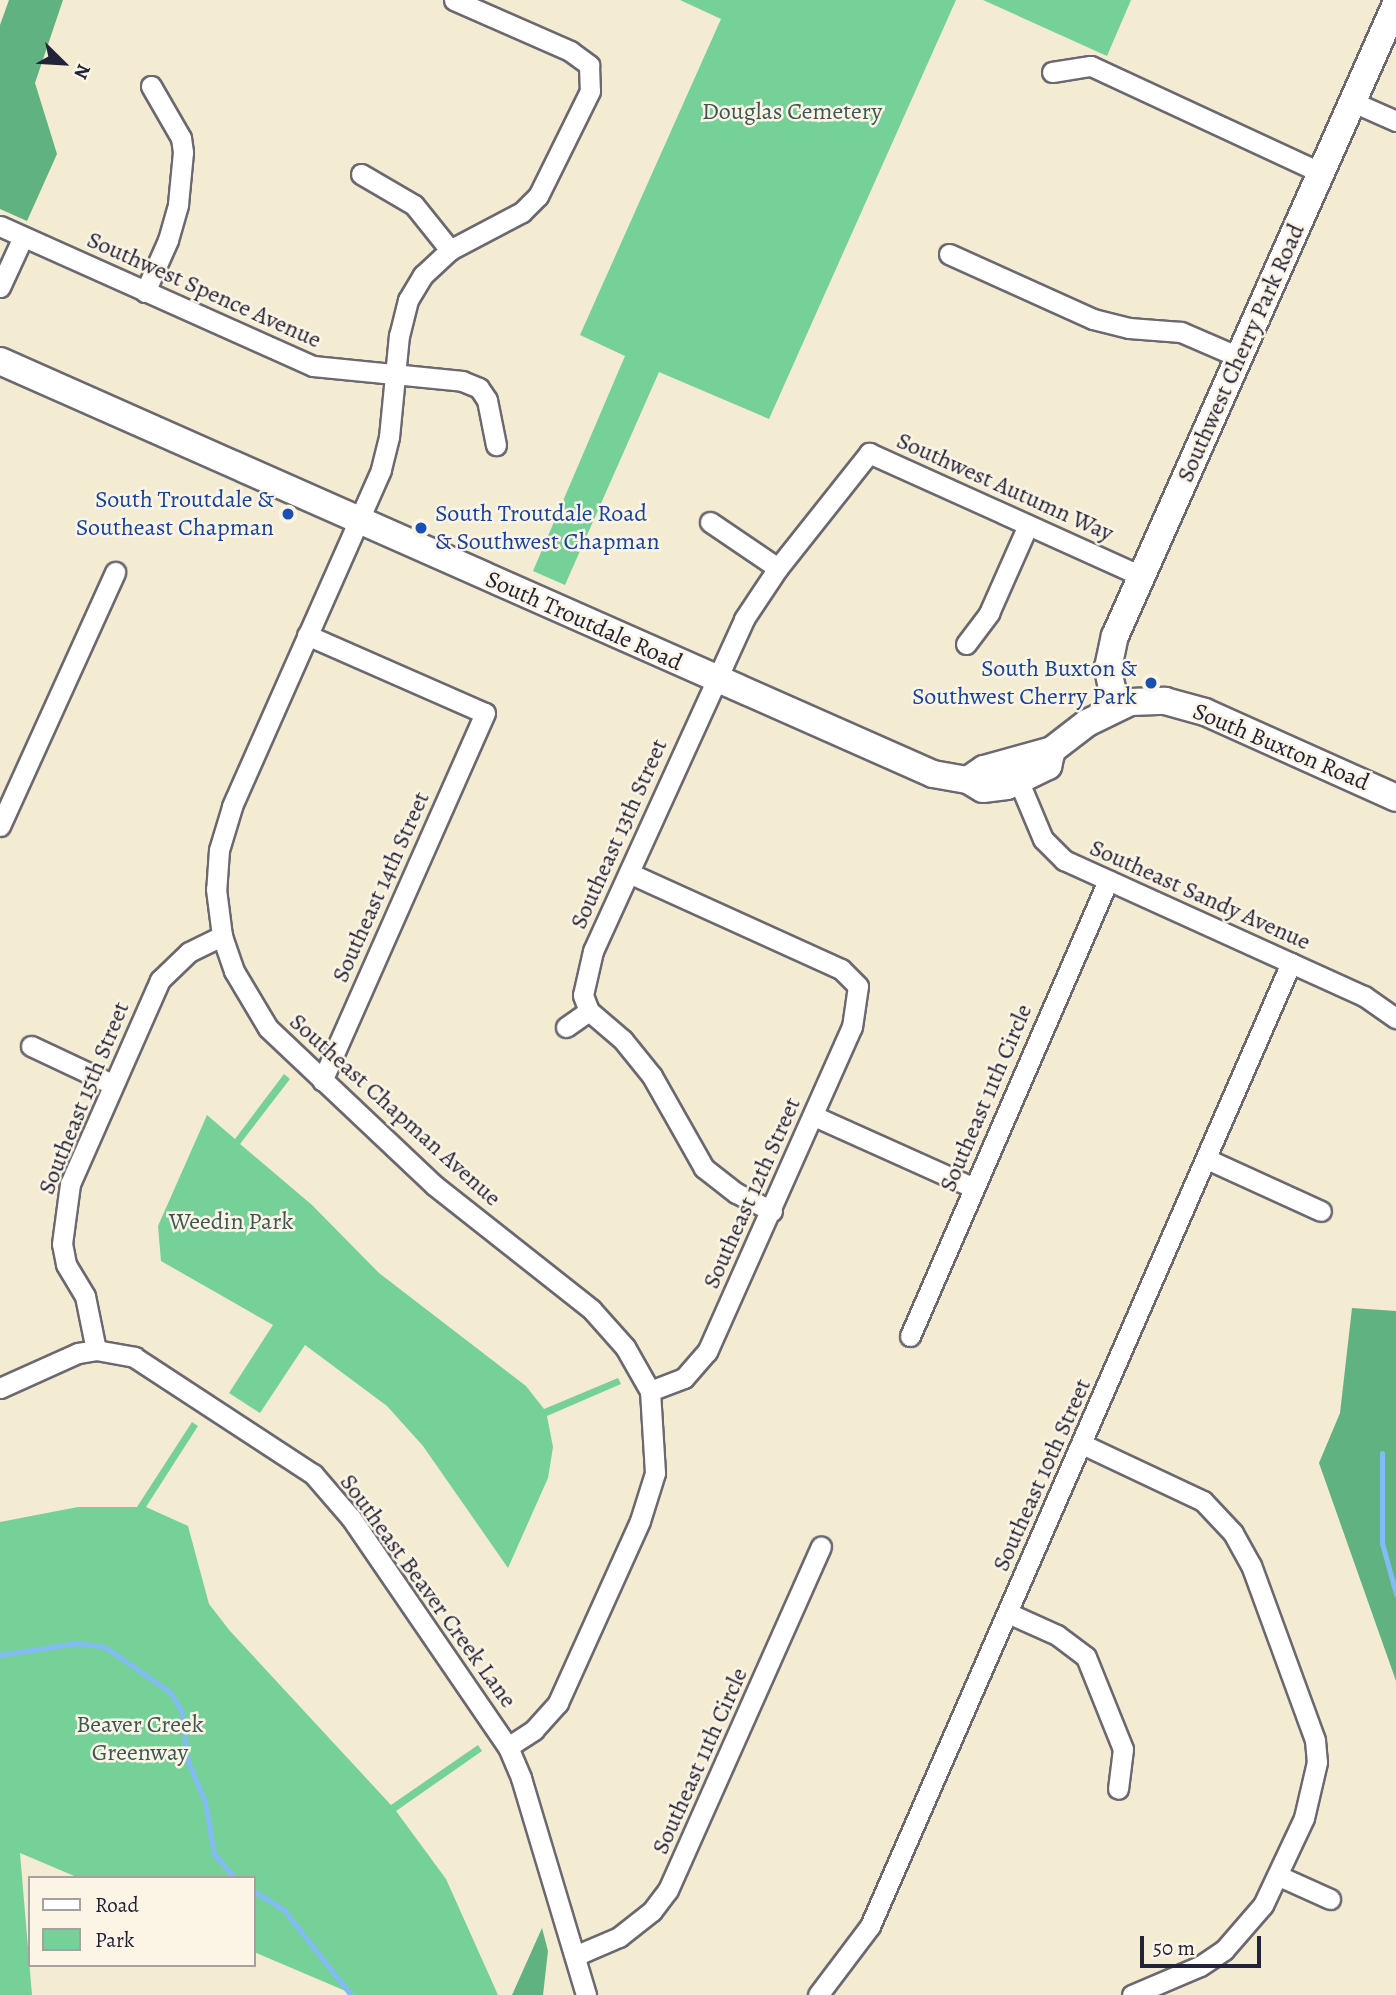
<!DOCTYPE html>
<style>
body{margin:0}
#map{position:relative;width:1396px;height:1995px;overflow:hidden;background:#f3ebd2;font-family:Alegreya,serif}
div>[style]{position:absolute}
.green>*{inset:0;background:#76d198}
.forest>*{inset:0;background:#60b380}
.stream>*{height:5px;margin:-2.5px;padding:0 2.5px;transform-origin:2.5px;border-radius:2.5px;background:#83bbf4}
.roads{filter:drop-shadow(2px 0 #6b6870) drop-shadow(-2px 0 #6b6870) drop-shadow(0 2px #6b6870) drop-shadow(0 -2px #6b6870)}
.street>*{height:19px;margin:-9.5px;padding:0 9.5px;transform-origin:9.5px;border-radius:9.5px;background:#fff}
.secondary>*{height:26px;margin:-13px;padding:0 13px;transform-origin:13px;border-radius:13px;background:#fff}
.dots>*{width:19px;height:19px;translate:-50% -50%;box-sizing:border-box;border:4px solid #fcf5e5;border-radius:50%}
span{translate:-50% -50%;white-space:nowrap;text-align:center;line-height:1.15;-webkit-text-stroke:5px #fcf5e5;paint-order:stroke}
.park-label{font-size:24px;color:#3b5757}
.street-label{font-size:24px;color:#22223b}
.transit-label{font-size:24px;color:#164399}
.right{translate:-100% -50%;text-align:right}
.left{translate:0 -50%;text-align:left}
.legend{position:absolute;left:28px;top:1876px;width:228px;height:91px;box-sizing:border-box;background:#fcf5e5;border:2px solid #a5a1a1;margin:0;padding:9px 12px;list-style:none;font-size:21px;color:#22223b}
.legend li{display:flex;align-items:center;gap:14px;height:35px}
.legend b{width:35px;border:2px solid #a5a1a1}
.north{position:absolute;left:28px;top:28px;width:70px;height:70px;-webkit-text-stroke:5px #fcf5e5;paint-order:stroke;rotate:114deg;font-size:19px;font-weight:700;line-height:28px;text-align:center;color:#22223b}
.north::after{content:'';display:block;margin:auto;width:24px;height:32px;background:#22223b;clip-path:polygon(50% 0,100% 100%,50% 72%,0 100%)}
.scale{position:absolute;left:1140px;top:1936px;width:121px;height:32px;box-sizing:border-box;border:4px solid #22223b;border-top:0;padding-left:9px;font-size:21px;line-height:24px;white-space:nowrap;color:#22223b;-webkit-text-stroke:5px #fcf5e5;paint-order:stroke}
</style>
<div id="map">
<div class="green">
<i style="clip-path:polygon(680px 0,956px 0,769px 419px,659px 372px,565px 585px,533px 571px,625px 356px,580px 335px,721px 19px)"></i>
<i style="clip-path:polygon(983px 0,1131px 0,1107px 56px)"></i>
<i style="clip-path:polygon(284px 1074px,290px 1079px,240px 1144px,312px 1205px,379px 1273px,526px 1386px,544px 1409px,618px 1378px,621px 1384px,547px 1416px,553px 1447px,548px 1478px,508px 1568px,423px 1446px,387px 1406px,305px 1345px,260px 1413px,229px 1393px,273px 1325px,161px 1261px,158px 1226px,207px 1115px,235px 1139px)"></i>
<i style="clip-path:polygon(192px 1422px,198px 1426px,146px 1507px,188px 1526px,209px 1604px,230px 1631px,391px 1805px,478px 1745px,482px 1751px,396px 1811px,446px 1879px,498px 1995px,355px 1995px,254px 1952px,254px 1878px,79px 1878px,20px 1853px,32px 1995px,0 1995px,0 1522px,78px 1507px,137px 1507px)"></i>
</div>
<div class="forest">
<i style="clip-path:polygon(9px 0,63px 0,35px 83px,57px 154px,27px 221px,0 209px,0 25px)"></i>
<i style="clip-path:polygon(1352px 1308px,1396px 1311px,1396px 1681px,1319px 1463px,1340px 1413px)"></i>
<i style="clip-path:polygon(542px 1928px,548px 1951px,543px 1995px,512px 1995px)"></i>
</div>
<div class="stream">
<i style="left:1382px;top:1453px;width:90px;rotate:90deg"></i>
<i style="left:1382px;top:1543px;width:53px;rotate:74.6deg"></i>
<i style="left:0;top:1655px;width:78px;rotate:-8.9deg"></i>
<i style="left:77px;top:1643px;width:28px;rotate:8deg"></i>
<i style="left:105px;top:1647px;width:79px;rotate:34.7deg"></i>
<i style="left:170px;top:1692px;width:21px;rotate:59deg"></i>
<i style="left:181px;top:1710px;width:49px;rotate:83deg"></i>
<i style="left:187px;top:1759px;width:47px;rotate:67.3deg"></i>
<i style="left:205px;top:1802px;width:53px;rotate:80.2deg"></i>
<i style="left:214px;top:1854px;width:32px;rotate:49deg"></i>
<i style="left:254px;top:1891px;width:36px;rotate:32deg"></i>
<i style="left:284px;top:1910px;width:108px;rotate:51.8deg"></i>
</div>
<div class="roads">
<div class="street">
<i style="left:454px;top:0;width:127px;rotate:23.7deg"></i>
<i style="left:570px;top:51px;width:24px;rotate:36deg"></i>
<i style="left:589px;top:65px;width:26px;rotate:88deg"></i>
<i style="left:590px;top:91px;width:117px;rotate:116.3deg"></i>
<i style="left:538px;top:196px;width:23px;rotate:135deg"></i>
<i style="left:522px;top:212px;width:81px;rotate:152.2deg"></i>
<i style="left:450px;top:250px;width:37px;rotate:137deg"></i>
<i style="left:423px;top:275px;width:29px;rotate:121deg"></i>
<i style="left:408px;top:300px;width:36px;rotate:104deg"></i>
<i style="left:399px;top:335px;width:102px;rotate:95.6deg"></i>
<i style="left:389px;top:437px;width:34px;rotate:104deg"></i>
<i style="left:381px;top:470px;width:368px;rotate:113.9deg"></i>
<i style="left:232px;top:807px;width:45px;rotate:106.8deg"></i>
<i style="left:219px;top:850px;width:39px;rotate:94deg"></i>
<i style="left:216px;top:889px;width:47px;rotate:82.7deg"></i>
<i style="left:222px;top:936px;width:37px;rotate:71deg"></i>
<i style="left:234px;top:971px;width:66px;rotate:59.2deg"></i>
<i style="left:268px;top:1028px;width:228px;rotate:43.4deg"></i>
<i style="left:434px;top:1185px;width:201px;rotate:38.3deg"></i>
<i style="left:592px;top:1310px;width:50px;rotate:48.3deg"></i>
<i style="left:625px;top:1347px;width:51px;rotate:60.4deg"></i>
<i style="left:650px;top:1391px;width:82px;rotate:86.5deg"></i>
<i style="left:655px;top:1473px;width:50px;rotate:107.4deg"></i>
<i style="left:640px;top:1521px;width:200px;rotate:114.3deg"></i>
<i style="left:558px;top:1703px;width:36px;rotate:132deg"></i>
<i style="left:534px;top:1730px;width:31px;rotate:147deg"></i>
<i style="left:1052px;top:72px;width:39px;rotate:-9deg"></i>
<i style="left:1091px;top:66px;width:254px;rotate:24.9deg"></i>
<i style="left:1353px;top:102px;width:47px;rotate:23.8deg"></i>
<i style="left:361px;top:174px;width:61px;rotate:30.3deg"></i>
<i style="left:414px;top:205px;width:58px;rotate:51.3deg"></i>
<i style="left:0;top:226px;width:343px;rotate:24.1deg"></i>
<i style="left:313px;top:366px;width:150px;rotate:5.7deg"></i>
<i style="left:462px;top:381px;width:18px;rotate:22deg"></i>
<i style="left:479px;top:388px;width:14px;rotate:56deg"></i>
<i style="left:487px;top:400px;width:46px;rotate:78.7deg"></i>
<i style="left:949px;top:254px;width:158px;rotate:24.3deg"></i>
<i style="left:1093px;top:319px;width:37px;rotate:14deg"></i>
<i style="left:1129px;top:328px;width:52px;rotate:4.4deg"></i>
<i style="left:1181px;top:332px;width:63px;rotate:23.3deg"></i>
<i style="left:0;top:287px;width:55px;rotate:-65.3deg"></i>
<i style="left:145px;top:292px;width:57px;rotate:-66.1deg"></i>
<i style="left:168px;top:240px;width:37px;rotate:-74deg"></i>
<i style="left:178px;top:204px;width:52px;rotate:-84.5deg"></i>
<i style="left:183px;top:152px;width:14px;rotate:-98deg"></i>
<i style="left:181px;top:138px;width:60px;rotate:-120deg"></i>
<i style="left:710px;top:522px;width:82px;rotate:34.1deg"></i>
<i style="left:307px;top:635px;width:194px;rotate:23.7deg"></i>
<i style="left:485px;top:713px;width:402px;rotate:113.9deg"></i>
<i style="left:966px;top:644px;width:39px;rotate:-53deg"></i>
<i style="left:989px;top:613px;width:96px;rotate:-66.1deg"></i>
<i style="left:1019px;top:782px;width:62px;rotate:67.2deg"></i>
<i style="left:1043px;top:839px;width:30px;rotate:45deg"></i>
<i style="left:1064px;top:860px;width:329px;rotate:24.4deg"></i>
<i style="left:1364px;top:996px;width:39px;rotate:35deg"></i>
<i style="left:0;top:826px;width:279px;rotate:-65.6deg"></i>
<i style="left:629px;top:873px;width:233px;rotate:24.4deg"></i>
<i style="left:841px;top:969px;width:24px;rotate:45deg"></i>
<i style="left:566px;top:1027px;width:28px;rotate:-35deg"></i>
<i style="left:31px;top:1046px;width:89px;rotate:25.1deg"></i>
<i style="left:814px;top:1116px;width:175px;rotate:24.2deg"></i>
<i style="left:1207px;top:1159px;width:125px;rotate:24.5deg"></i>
<i style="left:772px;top:1211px;width:40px;rotate:-153.4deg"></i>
<i style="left:736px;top:1193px;width:41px;rotate:-142deg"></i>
<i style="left:704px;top:1168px;width:106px;rotate:-119.5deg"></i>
<i style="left:652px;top:1076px;width:46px;rotate:-128.9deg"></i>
<i style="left:623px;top:1040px;width:45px;rotate:-139.5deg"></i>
<i style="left:589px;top:1011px;width:17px;rotate:-111deg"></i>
<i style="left:583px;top:995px;width:45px;rotate:-77.2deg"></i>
<i style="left:593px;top:951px;width:365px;rotate:-65.5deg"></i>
<i style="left:744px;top:619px;width:61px;rotate:-56.3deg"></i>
<i style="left:778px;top:568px;width:147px;rotate:-51.6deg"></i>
<i style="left:869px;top:453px;width:299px;rotate:24.3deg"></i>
<i style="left:910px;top:1336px;width:497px;rotate:-66.5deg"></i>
<i style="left:96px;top:1350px;width:55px;rotate:-101.5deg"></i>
<i style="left:85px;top:1296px;width:37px;rotate:-121deg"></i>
<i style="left:66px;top:1264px;width:20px;rotate:-101deg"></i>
<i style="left:62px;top:1244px;width:61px;rotate:-82.4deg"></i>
<i style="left:70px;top:1184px;width:223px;rotate:-66.2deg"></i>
<i style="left:160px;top:980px;width:40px;rotate:-44deg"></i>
<i style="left:189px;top:952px;width:37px;rotate:-26deg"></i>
<i style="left:0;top:1388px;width:85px;rotate:-24.2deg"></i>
<i style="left:78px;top:1353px;width:18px;rotate:-9deg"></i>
<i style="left:96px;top:1350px;width:39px;rotate:10deg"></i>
<i style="left:134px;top:1357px;width:214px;rotate:33.2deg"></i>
<i style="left:313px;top:1474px;width:58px;rotate:49.2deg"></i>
<i style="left:351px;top:1518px;width:278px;rotate:55.6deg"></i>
<i style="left:508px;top:1747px;width:34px;rotate:67deg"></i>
<i style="left:521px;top:1778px;width:227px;rotate:73.3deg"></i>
<i style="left:650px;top:1391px;width:36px;rotate:-21deg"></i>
<i style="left:684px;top:1378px;width:35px;rotate:-49deg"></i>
<i style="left:707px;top:1352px;width:356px;rotate:-66deg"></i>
<i style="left:852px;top:1027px;width:41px;rotate:-81.7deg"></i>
<i style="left:1082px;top:1444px;width:134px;rotate:25.2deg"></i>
<i style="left:1203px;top:1501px;width:44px;rotate:46.8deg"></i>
<i style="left:1233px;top:1533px;width:37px;rotate:61deg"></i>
<i style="left:1251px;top:1565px;width:186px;rotate:69.9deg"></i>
<i style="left:1315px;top:1740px;width:22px;rotate:85deg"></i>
<i style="left:1317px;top:1762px;width:57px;rotate:103.1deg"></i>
<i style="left:1304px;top:1818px;width:96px;rotate:115.2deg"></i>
<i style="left:1263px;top:1905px;width:60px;rotate:130.9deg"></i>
<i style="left:1224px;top:1950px;width:29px;rotate:146deg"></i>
<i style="left:1200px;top:1966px;width:74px;rotate:156.9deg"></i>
<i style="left:1008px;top:1613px;width:54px;rotate:24.2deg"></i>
<i style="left:1057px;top:1635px;width:36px;rotate:37deg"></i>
<i style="left:1086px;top:1657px;width:99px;rotate:68.1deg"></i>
<i style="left:1123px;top:1749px;width:40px;rotate:97.1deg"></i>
<i style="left:1279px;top:1876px;width:56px;rotate:24.3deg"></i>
<i style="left:577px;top:1955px;width:46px;rotate:-23.2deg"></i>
<i style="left:619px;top:1937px;width:42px;rotate:-38.2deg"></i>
<i style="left:652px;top:1911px;width:26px;rotate:-53deg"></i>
<i style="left:668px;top:1890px;width:376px;rotate:-66deg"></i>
<i style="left:818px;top:1995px;width:86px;rotate:-53deg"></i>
<i style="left:870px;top:1926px;width:1051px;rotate:-66.39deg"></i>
</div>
<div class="secondary">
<i style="left:0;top:361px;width:1020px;rotate:23.88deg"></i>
<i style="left:933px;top:774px;width:36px;rotate:10deg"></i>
<i style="left:968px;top:780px;width:17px;rotate:31deg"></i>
<i style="left:983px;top:789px;width:24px;rotate:-7deg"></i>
<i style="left:1007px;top:786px;width:46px;rotate:-26deg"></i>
<i style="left:1048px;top:766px;width:16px;rotate:-76deg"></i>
<i style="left:1052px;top:750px;width:44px;rotate:-37.6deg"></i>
<i style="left:1087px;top:723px;width:48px;rotate:-26deg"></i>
<i style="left:1130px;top:702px;width:35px;rotate:-2deg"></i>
<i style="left:1165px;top:701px;width:41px;rotate:15.4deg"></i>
<i style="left:1205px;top:712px;width:209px;rotate:24.2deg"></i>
<i style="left:1116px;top:707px;width:40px;rotate:-102deg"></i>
<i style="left:1108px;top:668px;width:33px;rotate:-78deg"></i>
<i style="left:1115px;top:636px;width:692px;rotate:-66.03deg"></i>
<i style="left:968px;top:780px;width:19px;rotate:-35deg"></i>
<i style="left:984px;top:769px;width:71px;rotate:-15.6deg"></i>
</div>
</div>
<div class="dots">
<i style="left:288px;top:514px;background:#1a4fb4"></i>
<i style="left:421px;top:528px;background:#1a4fb4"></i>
<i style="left:1151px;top:683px;background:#1a4fb4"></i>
</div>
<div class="park-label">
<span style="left:792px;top:112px">Douglas Cemetery</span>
<span style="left:231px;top:1222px">Weedin Park</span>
<span style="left:140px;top:1739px">Beaver Creek<br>Greenway</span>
</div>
<div class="street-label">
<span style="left:204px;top:290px;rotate:24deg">Southwest Spence Avenue</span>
<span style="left:1241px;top:353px;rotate:-66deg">Southwest Cherry Park Road</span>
<span style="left:1005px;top:487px;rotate:24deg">Southwest Autumn Way</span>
<span style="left:584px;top:621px;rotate:24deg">South Troutdale Road</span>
<span style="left:1281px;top:747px;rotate:23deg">South Buxton Road</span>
<span style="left:619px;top:834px;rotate:-66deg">Southeast 13th Street</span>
<span style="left:381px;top:887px;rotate:-66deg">Southeast 14th Street</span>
<span style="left:1200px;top:895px;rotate:24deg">Southeast Sandy Avenue</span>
<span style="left:84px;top:1098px;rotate:-68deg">Southeast 15th Street</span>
<span style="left:986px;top:1098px;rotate:-67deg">Southeast 11th Circle</span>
<span style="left:395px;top:1110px;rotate:42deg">Southeast Chapman Avenue</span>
<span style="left:752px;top:1193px;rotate:-66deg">Southeast 12th Street</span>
<span style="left:1042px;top:1475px;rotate:-66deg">Southeast 10th Street</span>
<span style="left:428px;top:1591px;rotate:54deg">Southeast Beaver Creek Lane</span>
<span style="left:700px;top:1761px;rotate:-66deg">Southeast 11th Circle</span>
</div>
<div class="transit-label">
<span class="right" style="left:274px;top:514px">South Troutdale &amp;<br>Southeast Chapman</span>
<span class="left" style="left:435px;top:528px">South Troutdale Road<br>&amp; Southwest Chapman</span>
<span class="right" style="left:1137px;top:683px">South Buxton &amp;<br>Southwest Cherry Park</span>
</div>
<ul class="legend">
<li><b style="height:9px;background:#fff"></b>Road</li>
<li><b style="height:19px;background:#76d198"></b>Park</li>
</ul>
<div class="north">N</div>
<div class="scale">50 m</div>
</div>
